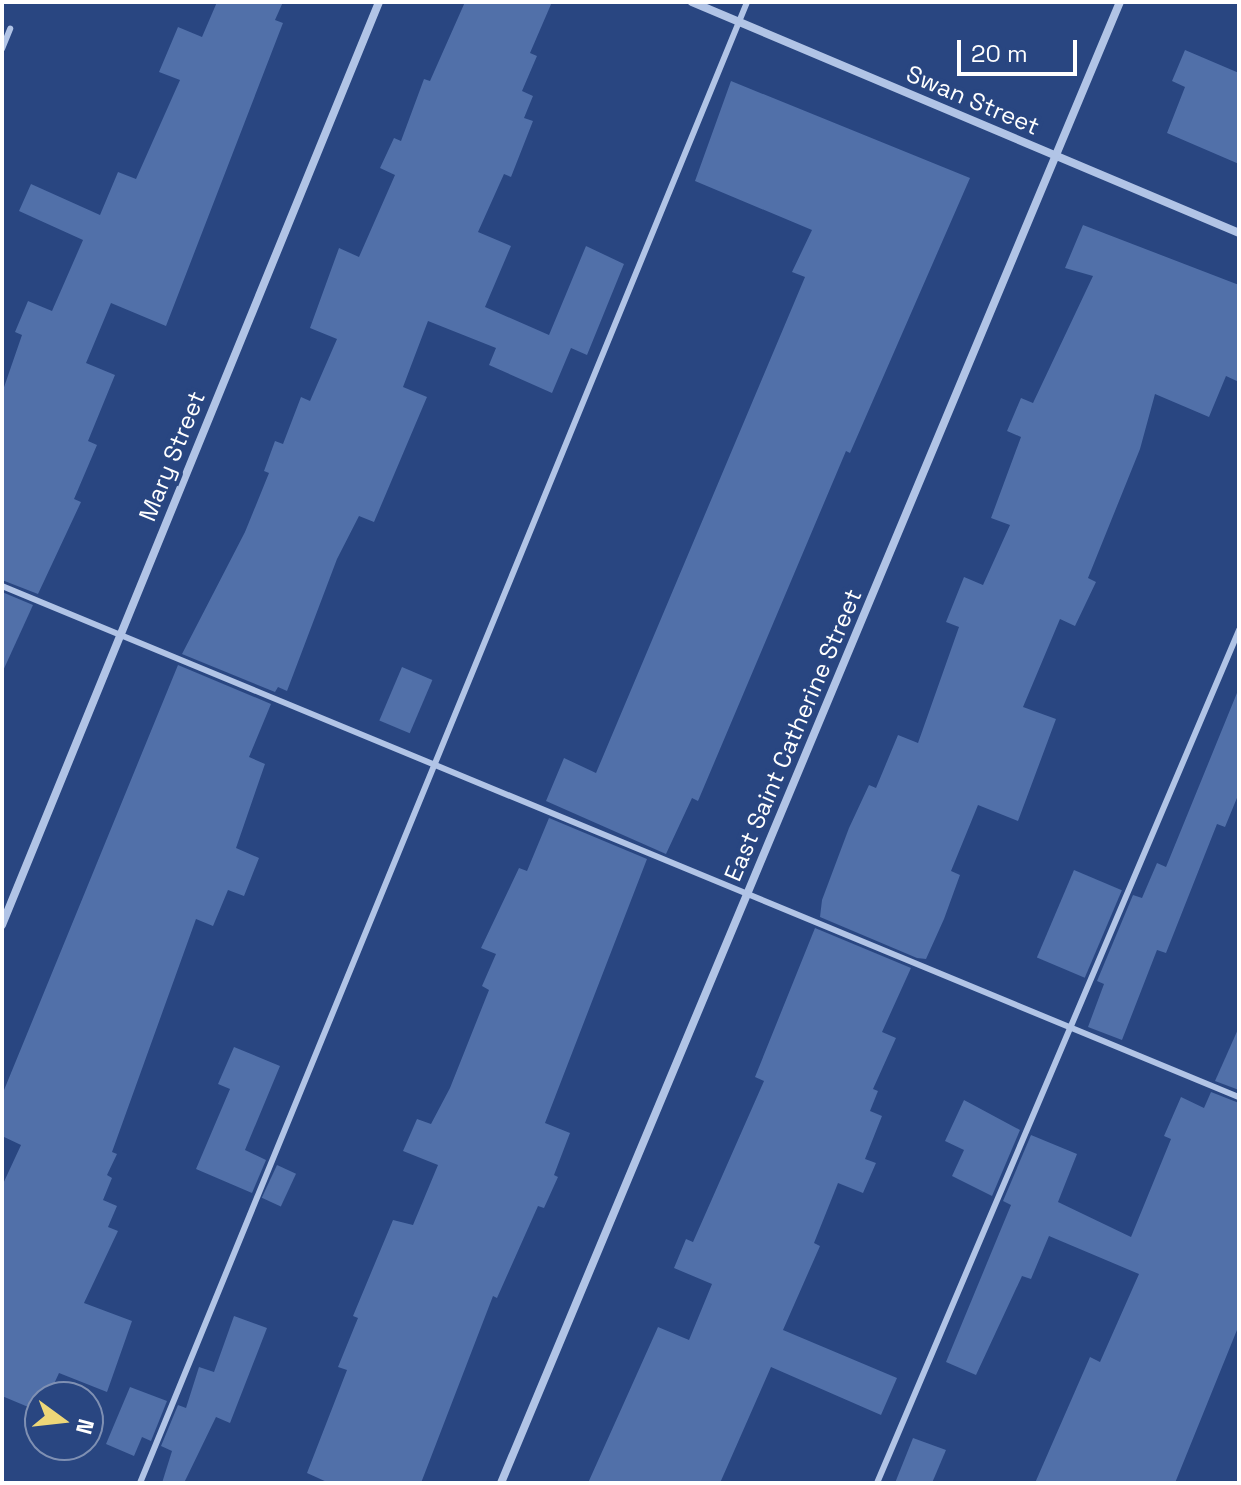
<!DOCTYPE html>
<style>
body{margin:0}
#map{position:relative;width:1241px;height:1485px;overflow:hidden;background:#294681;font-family:"Space Grotesk",sans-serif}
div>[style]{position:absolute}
.building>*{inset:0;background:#5170a9;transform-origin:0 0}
.lane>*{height:6px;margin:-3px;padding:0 3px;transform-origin:3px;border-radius:3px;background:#b1c4e6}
.street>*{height:8px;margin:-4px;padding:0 4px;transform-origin:4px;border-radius:4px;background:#b1c4e6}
span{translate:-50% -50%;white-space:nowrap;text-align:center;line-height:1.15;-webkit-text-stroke:8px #294681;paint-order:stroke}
.street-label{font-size:24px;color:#fff}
.frame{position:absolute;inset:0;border:4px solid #fff;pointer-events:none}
.north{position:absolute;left:24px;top:1381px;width:80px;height:80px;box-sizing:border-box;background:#294681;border:2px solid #7f90b3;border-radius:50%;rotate:105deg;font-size:22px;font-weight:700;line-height:32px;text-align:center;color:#fff}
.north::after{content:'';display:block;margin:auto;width:28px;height:36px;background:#edd778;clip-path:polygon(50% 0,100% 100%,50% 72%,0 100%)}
.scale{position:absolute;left:957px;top:40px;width:120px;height:36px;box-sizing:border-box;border:4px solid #fff;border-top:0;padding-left:10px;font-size:24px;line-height:28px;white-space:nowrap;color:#fff;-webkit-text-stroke:6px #294681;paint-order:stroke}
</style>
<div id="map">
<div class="building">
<i style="clip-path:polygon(217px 2px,283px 2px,275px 20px,283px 23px,166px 326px,111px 303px,86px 363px,115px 375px,88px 441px,97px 445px,74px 499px,81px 502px,38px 594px,2px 580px,2px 393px,22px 335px,15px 332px,28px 301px,52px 311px,83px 240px,19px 211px,31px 184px,100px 215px,118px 172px,136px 179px,180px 80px,159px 72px,178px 27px,202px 37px)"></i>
<i style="clip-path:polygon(465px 2px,552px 2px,530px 53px,537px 56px,522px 91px,533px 96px,524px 118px,533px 121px,511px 177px,504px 174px,478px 232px,511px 246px,485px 307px,549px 335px,586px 246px,624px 264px,587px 355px,571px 348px,552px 393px,489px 365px,496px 348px,428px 321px,403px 387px,427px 397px,374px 522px,359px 516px,337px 559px,287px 691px,278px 687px,275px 692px,182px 654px,245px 532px,269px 473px,264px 471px,275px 441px,283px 444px,301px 397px,310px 401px,337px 339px,310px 328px,339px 248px,359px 257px,395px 175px,380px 168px,394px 138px,401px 141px,424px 79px,430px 81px)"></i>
<i style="clip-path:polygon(1185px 50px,1239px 73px,1239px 164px,1167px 133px,1185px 87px,1172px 81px)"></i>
<i style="clip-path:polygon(731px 81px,970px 178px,850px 453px,846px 451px,698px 801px,692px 798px,666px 854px,546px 801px,564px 758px,596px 773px,805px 277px,792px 272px,812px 230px,695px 181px)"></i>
<i style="clip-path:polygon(1083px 225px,1239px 285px,1239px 382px,1226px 376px,1209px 417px,1155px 394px,1140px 449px,1088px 578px,1096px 582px,1075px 626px,1060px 619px,1023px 707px,1056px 719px,1018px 821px,978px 805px,951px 871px,960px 875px,944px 919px,926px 959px,917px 958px,820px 917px,822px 900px,849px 828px,869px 785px,876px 788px,898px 735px,918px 743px,959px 627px,946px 622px,964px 577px,983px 585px,1010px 525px,991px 518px,1021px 437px,1007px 431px,1021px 398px,1033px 403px,1093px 276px,1065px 268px)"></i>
<i style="clip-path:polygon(2px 592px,33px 605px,2px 673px)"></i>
<i style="clip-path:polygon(178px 665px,271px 704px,249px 757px,265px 764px,236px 848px,259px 858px,244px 896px,228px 890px,213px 926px,196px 919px,112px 1152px,117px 1154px,107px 1175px,112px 1178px,103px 1200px,117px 1206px,108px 1227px,118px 1231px,84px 1303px,132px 1321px,107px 1392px,59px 1373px,48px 1397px,37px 1398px,33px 1409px,2px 1396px,2px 1186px,21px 1145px,2px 1136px,2px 1095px)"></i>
<i style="left:402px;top:667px;width:33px;height:58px;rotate:23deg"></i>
<i style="clip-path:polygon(1239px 688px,1239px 793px,1225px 827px,1217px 824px,1166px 953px,1157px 950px,1122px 1040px,1088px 1027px,1104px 984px,1097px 981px,1133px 895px,1142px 898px,1157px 863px,1166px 867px)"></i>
<i style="clip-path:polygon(549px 818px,647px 859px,545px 1123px,570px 1133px,554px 1175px,558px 1177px,544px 1208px,538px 1206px,497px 1298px,493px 1296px,421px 1483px,329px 1483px,307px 1473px,347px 1370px,338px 1367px,358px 1318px,353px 1316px,393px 1220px,413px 1225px,438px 1165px,403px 1151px,417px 1119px,431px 1124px,450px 1088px,489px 990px,482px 986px,496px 954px,481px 948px,519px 868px,527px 871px)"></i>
<i style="left:1074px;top:870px;width:52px;height:95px;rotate:23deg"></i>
<i style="clip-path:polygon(815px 928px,911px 968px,882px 1032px,896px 1038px,873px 1089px,878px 1091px,870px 1111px,882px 1116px,865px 1159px,876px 1163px,863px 1193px,838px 1183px,814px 1243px,820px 1246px,783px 1330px,897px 1378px,881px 1415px,771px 1367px,720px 1483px,588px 1483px,658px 1327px,689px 1340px,712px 1284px,674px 1268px,686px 1239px,693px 1242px,764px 1081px,755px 1077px)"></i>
<i style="clip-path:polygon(1239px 1027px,1239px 1090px,1215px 1081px)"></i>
<i style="clip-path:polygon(234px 1047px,280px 1066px,245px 1150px,266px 1160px,252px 1193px,196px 1169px,230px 1089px,218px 1084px)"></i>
<i style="clip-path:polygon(1211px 1092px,1239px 1103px,1239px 1325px,1175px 1483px,1035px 1483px,1090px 1357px,1100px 1362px,1139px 1274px,1049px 1236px,1031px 1279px,1022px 1276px,976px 1375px,946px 1362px,1011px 1205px,1003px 1201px,1031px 1135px,1077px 1154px,1058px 1202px,1131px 1237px,1171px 1139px,1164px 1136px,1181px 1097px,1204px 1108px)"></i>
<i style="clip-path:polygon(964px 1100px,1020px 1130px,992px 1196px,952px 1176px,964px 1150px,945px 1141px)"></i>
<i style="left:277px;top:1165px;width:21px;height:36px;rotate:25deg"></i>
<i style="clip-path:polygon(234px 1316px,267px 1328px,230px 1423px,216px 1417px,184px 1483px,162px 1483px,172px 1451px,161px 1446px,178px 1405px,186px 1408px,199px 1367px,214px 1372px)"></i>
<i style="clip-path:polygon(130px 1387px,167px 1401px,151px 1441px,142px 1437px,134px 1456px,106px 1444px)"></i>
<i style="clip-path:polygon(913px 1438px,946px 1450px,932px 1483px,895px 1483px)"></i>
</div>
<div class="lane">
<i style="left:2px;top:49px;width:22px;rotate:-68deg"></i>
<i style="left:2px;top:586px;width:1338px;rotate:22.45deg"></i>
<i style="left:140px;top:1483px;width:1601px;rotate:-67.71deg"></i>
<i style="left:877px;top:1483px;width:927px;rotate:-67deg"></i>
</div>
<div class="street">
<i style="left:692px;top:2px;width:594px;rotate:22.89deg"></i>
<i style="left:2px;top:925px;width:997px;rotate:-67.78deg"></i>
<i style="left:501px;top:1483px;width:1605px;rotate:-67.32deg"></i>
</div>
<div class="street-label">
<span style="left:973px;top:100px;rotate:23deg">Swan Street</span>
<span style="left:172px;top:456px;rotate:-68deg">Mary Street</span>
<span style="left:793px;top:735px;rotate:-67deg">East Saint Catherine Street</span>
</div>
<div class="frame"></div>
<div class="north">N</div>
<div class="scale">20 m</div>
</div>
